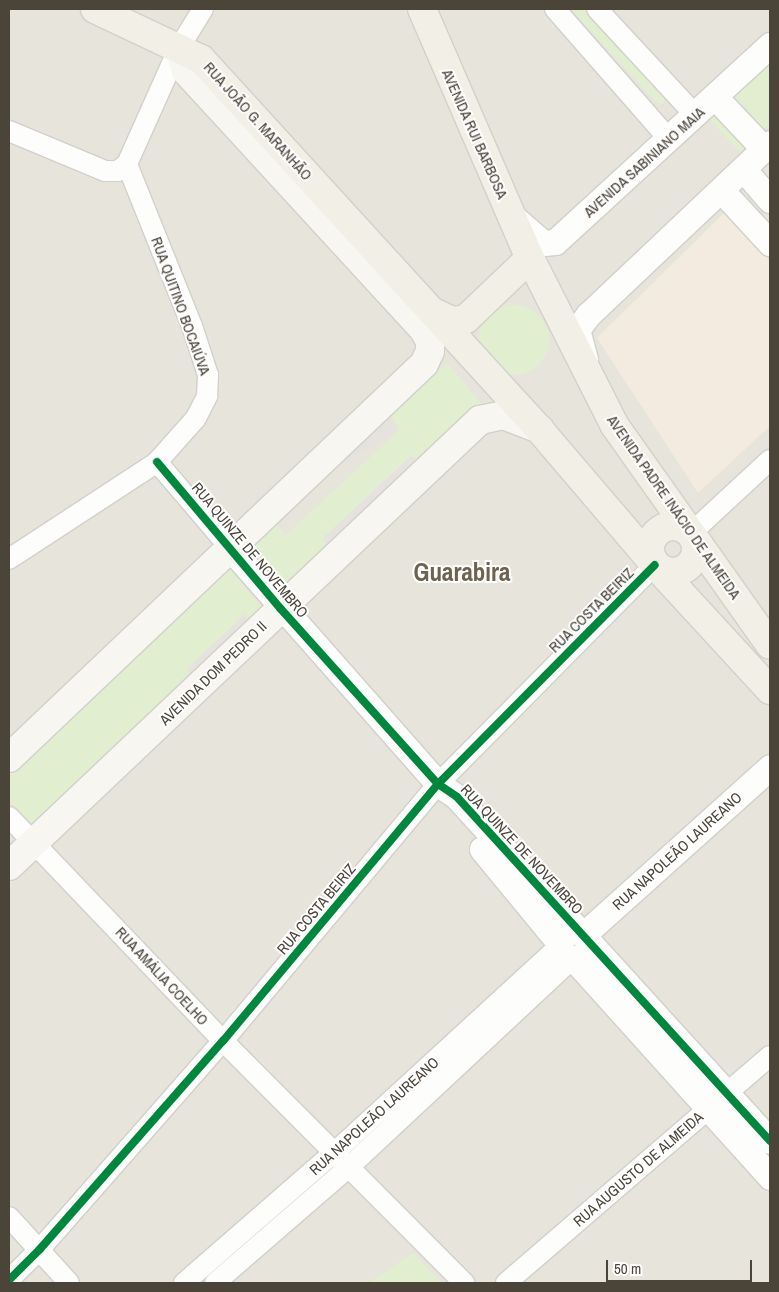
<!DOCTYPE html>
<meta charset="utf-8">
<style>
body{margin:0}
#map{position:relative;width:779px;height:1292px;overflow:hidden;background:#f4f2ee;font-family:"Archivo Narrow",sans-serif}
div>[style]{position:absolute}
.residential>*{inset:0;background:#e7e4dc;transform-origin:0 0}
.commercial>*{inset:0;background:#f3ebdf}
.green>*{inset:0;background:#e1eecf}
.round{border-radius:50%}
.parking>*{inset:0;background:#e6e3df;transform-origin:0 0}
.roads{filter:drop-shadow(1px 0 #d2d0cb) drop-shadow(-1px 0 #d2d0cb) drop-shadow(0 1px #d2d0cb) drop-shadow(0 -1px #d2d0cb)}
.minor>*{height:20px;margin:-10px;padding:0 10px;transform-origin:10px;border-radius:10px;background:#fdfdfc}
.tertiary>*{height:25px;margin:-12.5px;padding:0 12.5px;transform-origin:12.5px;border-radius:12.5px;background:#fdfdfc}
.secondary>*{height:28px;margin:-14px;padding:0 14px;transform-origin:14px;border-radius:14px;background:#f7f6f1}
.primary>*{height:28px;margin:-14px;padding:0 14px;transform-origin:14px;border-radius:14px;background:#f2efe6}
.primary>.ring{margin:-14px;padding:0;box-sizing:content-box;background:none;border:28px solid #f2efe6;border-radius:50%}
.cycleway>*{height:8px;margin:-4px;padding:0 4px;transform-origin:4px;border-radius:4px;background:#00873e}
span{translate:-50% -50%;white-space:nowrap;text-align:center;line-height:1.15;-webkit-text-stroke:4px #fff;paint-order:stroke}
.street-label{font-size:15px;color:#4b4439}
.town-label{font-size:25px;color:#6e6250;font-weight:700}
.frame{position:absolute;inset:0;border:10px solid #4b4439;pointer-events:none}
.scale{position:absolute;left:606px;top:1260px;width:146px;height:22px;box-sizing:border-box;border:2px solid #4b4439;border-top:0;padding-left:6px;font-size:15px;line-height:18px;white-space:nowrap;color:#4b4439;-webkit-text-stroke:4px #fff;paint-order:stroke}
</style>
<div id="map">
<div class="residential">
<i style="left:9px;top:9px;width:761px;height:1274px"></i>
</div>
<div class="commercial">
<i style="clip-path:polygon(726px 211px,770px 262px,770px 426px,698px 493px,597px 338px)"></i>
</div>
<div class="green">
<i style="clip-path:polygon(570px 9px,584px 9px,665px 96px,663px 104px,655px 101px)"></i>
<i style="clip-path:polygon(770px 64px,770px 124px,740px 152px,710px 120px)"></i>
<i class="round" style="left:479px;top:305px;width:70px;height:70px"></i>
<i style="clip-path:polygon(447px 363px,485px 408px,420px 467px,412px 455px,324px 537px,327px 552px,285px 592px,248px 548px,275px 521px,285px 536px,398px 431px,390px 415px)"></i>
<i style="clip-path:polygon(229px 568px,265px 611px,251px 625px,244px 614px,192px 681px,34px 829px,9px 800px,9px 773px)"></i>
<i style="clip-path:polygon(413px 1253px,442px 1283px,369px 1283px)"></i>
</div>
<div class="parking">
<i style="left:390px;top:415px;width:17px;height:156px;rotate:59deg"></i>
<i style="clip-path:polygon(412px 455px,420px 467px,327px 552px,324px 537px)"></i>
<i style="clip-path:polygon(245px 614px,251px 625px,192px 681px,187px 668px)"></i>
</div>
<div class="roads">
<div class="minor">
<i style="left:555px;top:9px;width:173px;rotate:48.8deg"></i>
<i style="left:597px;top:9px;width:144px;rotate:47.2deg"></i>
<i style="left:9px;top:131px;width:104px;rotate:22.6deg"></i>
<i style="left:105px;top:171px;width:13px"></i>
<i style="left:118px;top:171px;width:11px;rotate:-38deg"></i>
<i style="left:157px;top:462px;width:114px;rotate:49.6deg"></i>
<i style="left:690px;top:534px;width:109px;rotate:-42.8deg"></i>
<i style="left:9px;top:559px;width:177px;rotate:-33.2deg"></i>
<i style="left:157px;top:462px;width:59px;rotate:-48.4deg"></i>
<i style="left:196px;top:418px;width:25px;rotate:-63deg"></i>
<i style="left:207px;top:396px;width:21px;rotate:-87deg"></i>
<i style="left:208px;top:375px;width:52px;rotate:-108.1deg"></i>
<i style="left:192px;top:326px;width:175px;rotate:-111.9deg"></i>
<i style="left:127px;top:164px;width:127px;rotate:-65.9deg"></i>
<i style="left:179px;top:48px;width:46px;rotate:-58.4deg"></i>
<i style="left:9px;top:817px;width:310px;rotate:46.3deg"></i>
<i style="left:223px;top:1041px;width:342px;rotate:45.1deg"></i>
<i style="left:9px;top:1217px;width:89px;rotate:47.7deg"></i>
<i style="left:9px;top:1280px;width:44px;rotate:-45deg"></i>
<i style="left:40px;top:1249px;width:277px;rotate:-48.7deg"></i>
<i style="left:223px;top:1041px;width:335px;rotate:-50.1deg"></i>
<i style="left:438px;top:784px;width:308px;rotate:-45.3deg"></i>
<i style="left:184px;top:1283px;width:201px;rotate:-41deg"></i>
<i style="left:336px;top:1151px;width:305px;rotate:-42.5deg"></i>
<i style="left:215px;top:1283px;width:179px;rotate:-40.9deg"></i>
<i style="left:350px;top:1166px;width:305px;rotate:-43deg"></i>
<i style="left:506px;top:1283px;width:348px;rotate:-40.7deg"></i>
</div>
<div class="tertiary">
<i style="left:715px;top:97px;width:71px;rotate:46.7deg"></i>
<i style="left:744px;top:170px;width:40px;rotate:49deg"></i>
<i style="left:722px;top:191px;width:71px;rotate:47.3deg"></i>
<i style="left:513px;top:217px;width:40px;rotate:41deg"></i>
<i style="left:543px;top:243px;width:12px;rotate:-5deg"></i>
<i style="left:555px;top:242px;width:292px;rotate:-42.5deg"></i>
<i style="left:585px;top:359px;width:30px;rotate:-105deg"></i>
<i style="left:577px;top:330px;width:19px;rotate:-54deg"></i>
<i style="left:588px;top:315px;width:250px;rotate:-43.4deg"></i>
<i style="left:231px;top:549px;width:313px;rotate:48.6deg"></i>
<i style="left:438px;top:784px;width:23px;rotate:34deg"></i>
<i style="left:457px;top:797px;width:465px;rotate:47.7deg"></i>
<i style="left:482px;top:849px;width:124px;rotate:50.5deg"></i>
<i style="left:583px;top:935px;width:251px;rotate:-41.9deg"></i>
<i style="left:573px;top:958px;width:295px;rotate:48deg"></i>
</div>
<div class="secondary">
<i style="left:9px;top:758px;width:572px;rotate:-43.51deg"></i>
<i style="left:424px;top:364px;width:14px;rotate:-65deg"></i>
<i style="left:430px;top:351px;width:10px;rotate:-90deg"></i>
<i style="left:430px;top:341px;width:13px;rotate:-119deg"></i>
<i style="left:424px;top:330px;width:352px;rotate:-132.6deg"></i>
<i style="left:186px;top:71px;width:24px;rotate:-107deg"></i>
<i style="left:9px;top:866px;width:649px;rotate:-43.44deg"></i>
<i style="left:480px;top:420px;width:24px;rotate:-12deg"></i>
<i style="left:503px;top:415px;width:39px;rotate:21deg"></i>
</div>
<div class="primary">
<i style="left:95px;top:9px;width:117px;rotate:25.3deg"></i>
<i style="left:201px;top:59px;width:501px;rotate:47.59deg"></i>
<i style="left:539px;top:429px;width:179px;rotate:49.5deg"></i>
<i style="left:655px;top:565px;width:170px;rotate:47.4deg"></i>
<i style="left:422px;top:9px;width:271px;rotate:66.6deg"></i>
<i style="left:530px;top:258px;width:188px;rotate:63.2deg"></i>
<i style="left:615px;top:426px;width:268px;rotate:54.7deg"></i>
<i style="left:433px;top:312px;width:21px;rotate:25deg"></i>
<i style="left:452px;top:321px;width:14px;rotate:-8deg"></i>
<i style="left:466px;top:319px;width:88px;rotate:-43.6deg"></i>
<i class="ring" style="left:650px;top:526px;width:18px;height:18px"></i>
</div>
</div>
<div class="cycleway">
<i style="left:157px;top:462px;width:191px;rotate:49.9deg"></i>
<i style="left:280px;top:608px;width:237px;rotate:48.1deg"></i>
<i style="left:438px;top:784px;width:23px;rotate:34deg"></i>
<i style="left:457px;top:797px;width:465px;rotate:47.7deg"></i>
<i style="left:9px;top:1280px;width:44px;rotate:-45deg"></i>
<i style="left:40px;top:1249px;width:277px;rotate:-48.7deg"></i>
<i style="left:223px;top:1041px;width:335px;rotate:-50.1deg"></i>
<i style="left:438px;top:784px;width:308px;rotate:-45.3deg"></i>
</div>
<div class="street-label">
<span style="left:258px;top:121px;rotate:48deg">RUA JOÃO G. MARANHÃO</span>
<span style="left:475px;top:134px;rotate:66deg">AVENIDA RUI BARBOSA</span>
<span style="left:644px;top:162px;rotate:-42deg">AVENIDA SABINIANO MAIA</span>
<span style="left:181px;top:306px;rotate:70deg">RUA QUITINO BOCAIÚVA</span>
<span style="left:674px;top:507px;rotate:55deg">AVENIDA PADRE INÁCIO DE ALMEIDA</span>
<span style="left:250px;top:550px;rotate:50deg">RUA QUINZE DE NOVEMBRO</span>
<span style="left:591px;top:610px;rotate:-45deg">RUA COSTA BEIRIZ</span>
<span style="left:213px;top:673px;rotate:-44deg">AVENIDA DOM PEDRO II</span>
<span style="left:522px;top:849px;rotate:47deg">RUA QUINZE DE NOVEMBRO</span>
<span style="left:677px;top:851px;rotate:-42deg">RUA NAPOLEÃO LAUREANO</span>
<span style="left:316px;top:909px;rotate:-50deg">RUA COSTA BEIRIZ</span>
<span style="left:162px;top:976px;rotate:47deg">RUA AMÁLIA COELHO</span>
<span style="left:374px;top:1116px;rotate:-42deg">RUA NAPOLEÃO LAUREANO</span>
<span style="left:638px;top:1169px;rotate:-41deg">RUA AUGUSTO DE ALMEIDA</span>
</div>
<div class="town-label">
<span style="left:462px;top:572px">Guarabira</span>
</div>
<div class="frame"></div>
<div class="scale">50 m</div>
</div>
